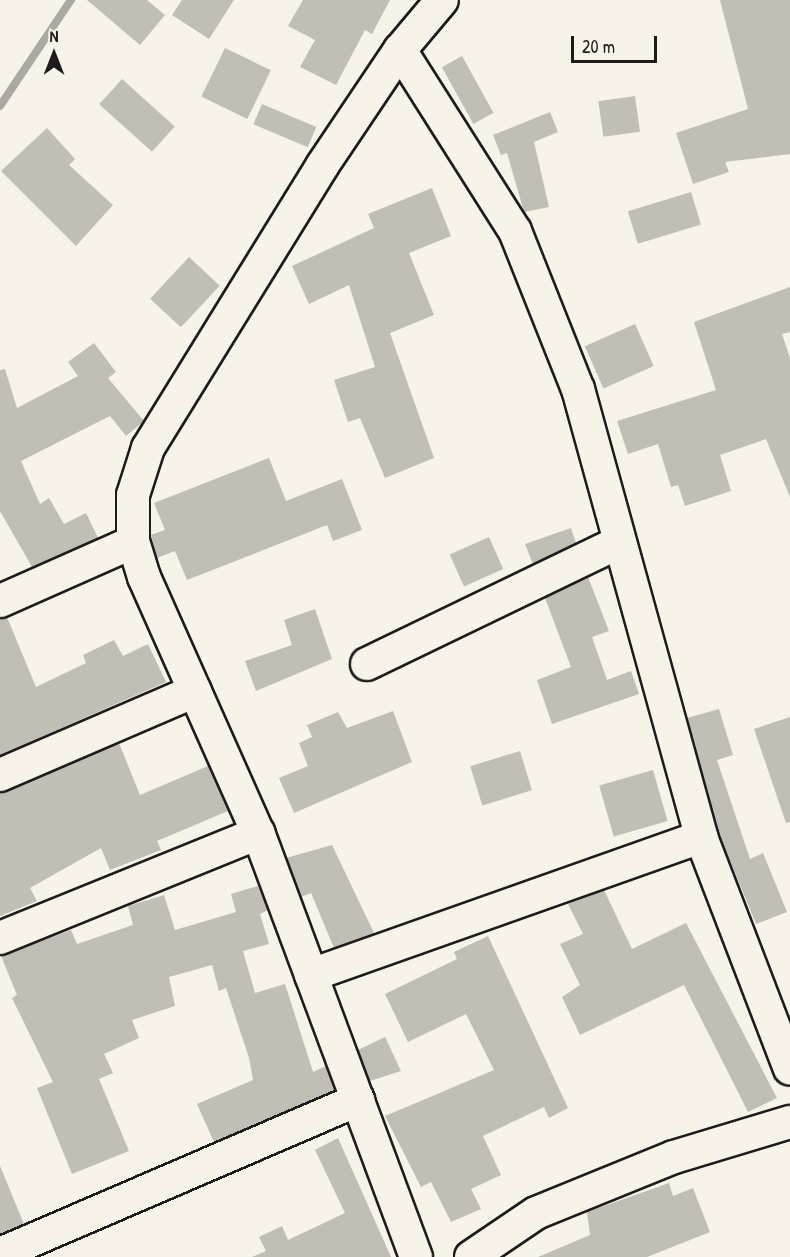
<!DOCTYPE html>
<style>
body{margin:0}
#map{position:relative;width:790px;height:1257px;overflow:hidden;background:#f7f3e8;font-family:"Patrick Hand",sans-serif}
div>[style]{position:absolute}
.stream>*{height:8px;margin:-4px;padding:0 4px;transform-origin:4px;border-radius:4px;background:#aca9a2}
.building>*{inset:0;background:#c0beb5;transform-origin:0 0}
.roads{filter:drop-shadow(2px 0 #1c1c1c) drop-shadow(-2px 0 #1c1c1c) drop-shadow(0 2px #1c1c1c) drop-shadow(0 -2px #1c1c1c)}
.minor>*{height:32px;margin:-16px;padding:0 16px;transform-origin:16px;border-radius:16px;background:#f7f3e8}
span{translate:-50% -50%;white-space:nowrap;text-align:center;line-height:1.15;-webkit-text-stroke:6px #f7f3e8;paint-order:stroke}
.north{position:absolute;left:24px;top:24px;width:60px;height:60px;-webkit-text-stroke:4px #f7f3e8;paint-order:stroke;rotate:0deg;font-size:16px;font-weight:700;line-height:24px;text-align:center;color:#1c1c1c}
.north::after{content:'';display:block;margin:auto;width:21px;height:27px;background:#1c1c1c;clip-path:polygon(50% 0,100% 100%,50% 72%,0 100%)}
.scale{position:absolute;left:571px;top:36px;width:86px;height:27px;box-sizing:border-box;border:3px solid #1c1c1c;border-top:0;padding-left:8px;font-size:18px;line-height:21px;white-space:nowrap;color:#1c1c1c;-webkit-text-stroke:4px #f7f3e8;paint-order:stroke}
</style>
<div id="map">
<div class="stream">
<i style="left:0;top:106px;width:128px;rotate:-56.2deg"></i>
</div>
<div class="building">
<i style="clip-path:polygon(87px 0,147px 0,165px 15px,140px 45px)"></i>
<i style="clip-path:polygon(182px 0,234px 0,209px 39px,172px 15px)"></i>
<i style="clip-path:polygon(303px 0,390px 0,372px 34px,365px 30px,336px 85px,300px 67px,315px 40px,288px 26px)"></i>
<i style="clip-path:polygon(720px 0,790px 0,790px 154px,725px 162px,729px 172px,693px 184px,676px 133px,748px 109px)"></i>
<i style="left:225px;top:48px;width:51px;height:54px;rotate:26deg"></i>
<i style="left:462px;top:56px;width:65px;height:23px;rotate:61deg"></i>
<i style="left:122px;top:79px;width:71px;height:34px;rotate:42deg"></i>
<i style="left:635px;top:96px;width:36px;height:37px;rotate:82deg"></i>
<i style="left:262px;top:104px;width:59px;height:22px;rotate:23deg"></i>
<i style="clip-path:polygon(550px 112px,558px 132px,534px 142px,549px 207px,524px 212px,507px 153px,501px 155px,493px 135px)"></i>
<i style="clip-path:polygon(47px 128px,75px 159px,69px 165px,113px 205px,76px 246px,1px 171px)"></i>
<i style="clip-path:polygon(432px 188px,451px 236px,409px 253px,434px 315px,390px 333px,434px 458px,385px 478px,360px 418px,348px 422px,334px 380px,375px 367px,349px 285px,309px 304px,292px 266px,374px 228px,368px 214px)"></i>
<i style="left:691px;top:192px;width:34px;height:66px;rotate:73deg"></i>
<i style="left:189px;top:257px;width:42px;height:57px;rotate:43deg"></i>
<i style="clip-path:polygon(790px 287px,790px 332px,782px 334px,790px 358px,790px 497px,766px 439px,720px 455px,731px 491px,685px 506px,678px 485px,671px 487px,658px 444px,628px 454px,617px 421px,716px 390px,694px 322px)"></i>
<i style="left:635px;top:324px;width:46px;height:55px;rotate:66deg"></i>
<i style="clip-path:polygon(94px 343px,116px 372px,108px 378px,144px 421px,126px 436px,110px 416px,21px 461px,40px 504px,49px 498px,64px 524px,86px 513px,98px 538px,32px 567px,0 511px,0 370px,5px 369px,17px 408px,78px 376px,68px 362px)"></i>
<i style="clip-path:polygon(269px 458px,286px 501px,342px 479px,362px 530px,333px 541px,327px 525px,187px 580px,175px 551px,157px 558px,151px 535px,165px 530px,154px 503px)"></i>
<i style="clip-path:polygon(571px 528px,576px 543px,533px 564px,525px 544px)"></i>
<i style="left:489px;top:537px;width:35px;height:43px;rotate:66deg"></i>
<i style="clip-path:polygon(588px 577px,609px 631px,592px 637px,607px 680px,631px 671px,639px 694px,552px 724px,537px 680px,571px 667px,545px 598px)"></i>
<i style="clip-path:polygon(315px 609px,332px 659px,256px 691px,245px 661px,292px 645px,284px 620px)"></i>
<i style="clip-path:polygon(7px 617px,36px 687px,86px 663px,83px 655px,114px 640px,123px 656px,148px 644px,166px 682px,0 755px,0 619px)"></i>
<i style="clip-path:polygon(719px 709px,733px 755px,717px 760px,750px 859px,763px 853px,787px 912px,756px 924px,718px 831px,687px 718px)"></i>
<i style="clip-path:polygon(393px 711px,412px 762px,294px 813px,279px 778px,308px 766px,299px 743px,312px 737px,307px 725px,338px 712px,347px 728px)"></i>
<i style="clip-path:polygon(790px 717px,790px 822px,786px 823px,754px 729px)"></i>
<i style="clip-path:polygon(119px 743px,140px 795px,208px 766px,228px 811px,157px 841px,161px 850px,110px 870px,101px 848px,30px 888px,37px 901px,0 916px,0 793px)"></i>
<i style="left:520px;top:751px;width:41px;height:52px;rotate:73deg"></i>
<i style="left:653px;top:770px;width:53px;height:56px;rotate:74deg"></i>
<i style="clip-path:polygon(332px 845px,374px 933px,334px 948px,311px 893px,301px 897px,286px 858px)"></i>
<i style="clip-path:polygon(258px 886px,268px 910px,260px 914px,269px 944px,243px 951px,255px 993px,285px 984px,313px 1072px,326px 1066px,335px 1090px,214px 1142px,197px 1104px,253px 1080px,249px 1058px,226px 988px,219px 991px,212px 965px,169px 977px,175px 1006px,132px 1020px,139px 1038px,104px 1054px,113px 1073px,99px 1079px,129px 1151px,72px 1174px,37px 1088px,53px 1082px,12px 998px,17px 995px,1px 956px,71px 930px,77px 944px,133px 925px,128px 906px,164px 895px,175px 930px,236px 912px,231px 894px)"></i>
<i style="clip-path:polygon(604px 890px,632px 949px,686px 923px,777px 1098px,748px 1112px,684px 985px,580px 1035px,562px 997px,580px 985px,560px 944px,583px 934px,568px 904px)"></i>
<i style="clip-path:polygon(488px 936px,568px 1108px,549px 1118px,544px 1107px,483px 1136px,501px 1175px,471px 1189px,481px 1209px,451px 1222px,431px 1182px,421px 1187px,385px 1116px,494px 1070px,466px 1014px,408px 1042px,385px 994px,457px 959px,454px 952px)"></i>
<i style="clip-path:polygon(385px 1037px,401px 1071px,370px 1081px,358px 1050px)"></i>
<i style="clip-path:polygon(338px 1138px,391px 1257px,252px 1257px,266px 1251px,259px 1237px,282px 1226px,288px 1240px,345px 1213px,315px 1150px)"></i>
<i style="clip-path:polygon(0 1166px,24px 1224px,0 1234px)"></i>
<i style="clip-path:polygon(669px 1183px,673px 1196px,693px 1188px,710px 1232px,647px 1257px,538px 1257px,590px 1235px,587px 1212px)"></i>
</div>
<div class="roads">
<div class="minor">
<i style="left:400px;top:50px;width:214px;rotate:57.6deg"></i>
<i style="left:515px;top:231px;width:170px;rotate:68.3deg"></i>
<i style="left:578px;top:389px;width:465px;rotate:74.6deg"></i>
<i style="left:701px;top:837px;width:248px;rotate:69deg"></i>
<i style="left:0;top:601px;width:145px;rotate:-23.9deg"></i>
<i style="left:367px;top:664px;width:278px;rotate:-25.8deg"></i>
<i style="left:0;top:775px;width:212px;rotate:-23.3deg"></i>
<i style="left:0;top:938px;width:279px;rotate:-22.1deg"></i>
<i style="left:311px;top:975px;width:414px;rotate:-19.5deg"></i>
<i style="left:0;top:1254px;width:390px;rotate:-23.3deg"></i>
<i style="left:416px;top:1257px;width:452px;rotate:-110.4deg"></i>
<i style="left:258px;top:833px;width:280px;rotate:-114deg"></i>
<i style="left:144px;top:577px;width:37px;rotate:-107deg"></i>
<i style="left:133px;top:542px;width:47px;rotate:-90deg"></i>
<i style="left:133px;top:495px;width:49px;rotate:-72.3deg"></i>
<i style="left:148px;top:448px;width:331px;rotate:-58.3deg"></i>
<i style="left:322px;top:166px;width:140px;rotate:-56.1deg"></i>
<i style="left:400px;top:50px;width:65px;rotate:-50deg"></i>
<i style="left:471px;top:1257px;width:78px;rotate:-34.1deg"></i>
<i style="left:536px;top:1213px;width:149px;rotate:-22.1deg"></i>
<i style="left:674px;top:1157px;width:121px;rotate:-16.8deg"></i>
</div>
</div>
<div class="north">N</div>
<div class="scale">20 m</div>
</div>
